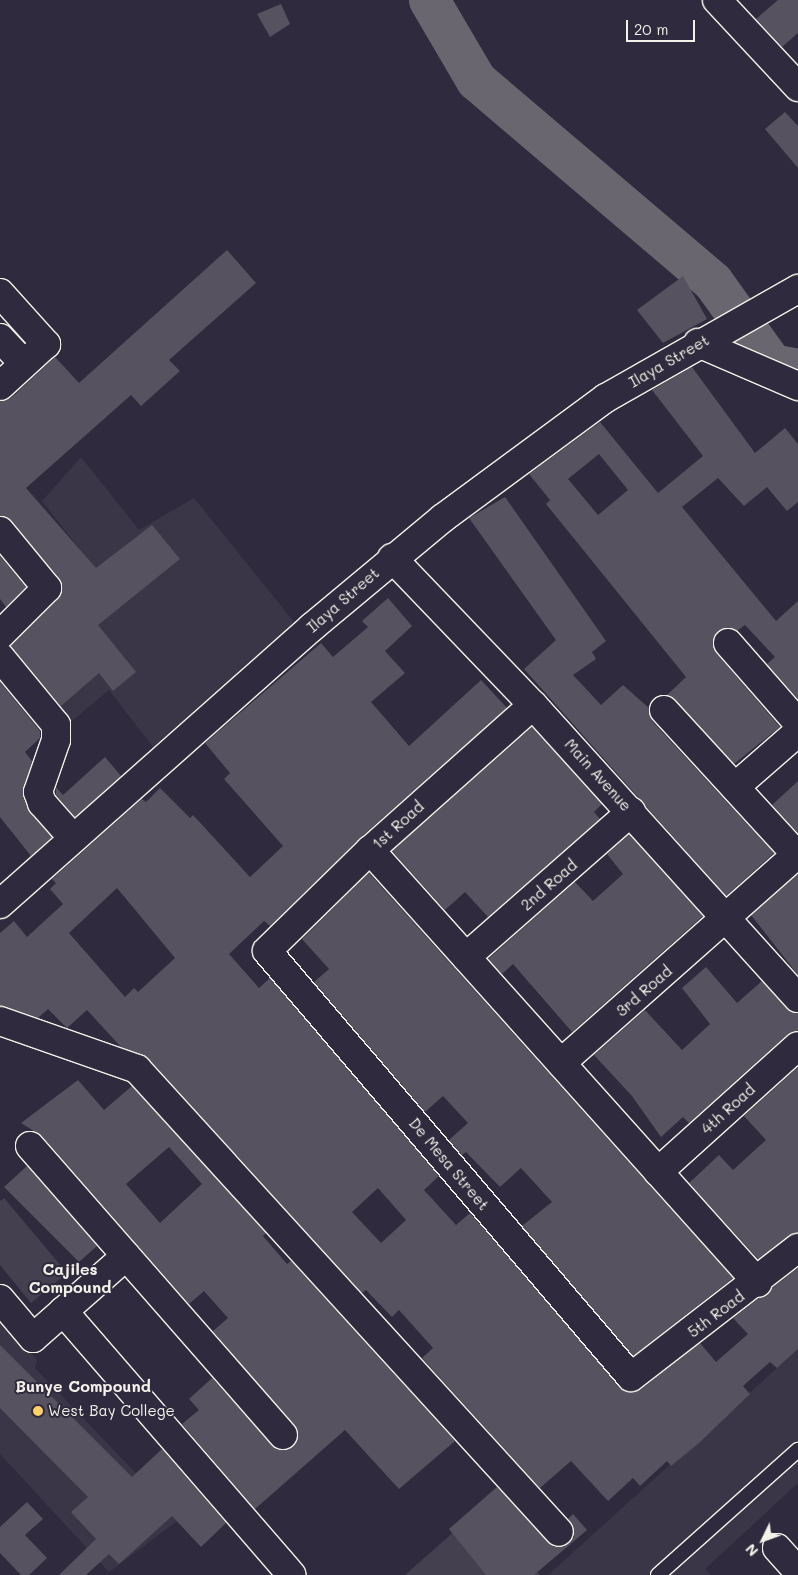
<!DOCTYPE html>
<style>
body{margin:0}
#map{position:relative;width:798px;height:1575px;overflow:hidden;background:#2f2a3d;font-family:Mali,sans-serif}
div>[style]{position:absolute}
.built>*{inset:0;background:#3b3647}
.green>*{inset:0;background:#454050}
.river>*{height:41px;margin:-20.5px;padding:0 20.5px;transform-origin:20.5px;border-radius:20.5px;background:#6a6670}
.building>*{inset:0;background:#56525f}
.roads{filter:drop-shadow(1px 0 #f4f1e8) drop-shadow(-1px 0 #f4f1e8) drop-shadow(0 1px #f4f1e8) drop-shadow(0 -1px #f4f1e8)}
.lane>*{height:14px;margin:-7px;padding:0 7px;transform-origin:7px;border-radius:7px;background:#2f2a3d}
.street>*{height:28px;margin:-14px;padding:0 14px;transform-origin:14px;border-radius:14px;background:#2f2a3d}
.secondary>*{height:28px;margin:-14px;padding:0 14px;transform-origin:14px;border-radius:14px;background:#2f2a3d}
.dots>*{width:14px;height:14px;translate:-50% -50%;box-sizing:border-box;border:2px solid #2f2a3d;border-radius:50%}
span{translate:-50% -50%;white-space:nowrap;text-align:center;line-height:1.15;-webkit-text-stroke:4px #2f2a3d;paint-order:stroke}
.street-label{font-size:15px;color:#f4f1e8}
.poi-label{font-size:15px;color:#f4f1e8}
.left{translate:0 -50%;text-align:left}
.neighbourhood-label{font-size:16px;color:#f4f1e8;font-weight:700}
.north{position:absolute;left:738px;top:1515px;width:50px;height:50px;-webkit-text-stroke:4px #2f2a3d;paint-order:stroke;rotate:228deg;font-size:14px;font-weight:700;line-height:20px;text-align:center;color:#f4f1e8}
.north::after{content:'';display:block;margin:auto;width:18px;height:22px;background:#f4f1e8;clip-path:polygon(50% 0,100% 100%,50% 72%,0 100%)}
.scale{position:absolute;left:626px;top:20px;width:69px;height:22px;box-sizing:border-box;border:2px solid #f4f1e8;border-top:0;padding-left:6px;font-size:15px;line-height:18px;white-space:nowrap;color:#f4f1e8;-webkit-text-stroke:4px #2f2a3d;paint-order:stroke}
</style>
<div id="map">
<div class="built">
<i style="clip-path:polygon(81px 457px,139px 530px,194px 498px,294px 622px,153px 747px,109px 690px,67px 725px,0 642px,93px 566px,42px 501px)"></i>
<i style="clip-path:polygon(0 1316px,37px 1360px,35px 1368px,180px 1519px,109px 1572px,0 1454px)"></i>
<i style="clip-path:polygon(798px 1349px,798px 1483px,705px 1569px,711px 1575px,548px 1575px)"></i>
</div>
<div class="green">
<i style="clip-path:polygon(4px 1198px,67px 1273px,31px 1303px,0 1265px,0 1201px)"></i>
<i style="clip-path:polygon(481px 1508px,540px 1575px,405px 1575px)"></i>
</div>
<div class="river">
<i style="left:429px;top:0;width:93px;rotate:59.6deg"></i>
<i style="left:476px;top:80px;width:311px;rotate:40.4deg"></i>
<i style="left:713px;top:282px;width:101px;rotate:54.3deg"></i>
<i style="left:772px;top:364px;width:26px;rotate:11deg"></i>
</div>
<div class="building">
<i style="clip-path:polygon(778px 0,798px 0,798px 33px,782px 47px,756px 19px)"></i>
<i style="clip-path:polygon(281px 4px,290px 24px,270px 37px,257px 14px)"></i>
<i style="clip-path:polygon(785px 112px,798px 126px,798px 168px,765px 129px)"></i>
<i style="clip-path:polygon(227px 250px,256px 283px,169px 360px,180px 371px,141px 406px,131px 395px,26px 488px,96px 568px,152px 525px,180px 559px,98px 625px,136px 672px,113px 691px,99px 673px,61px 706px,11px 646px,58px 599px,62px 585px,12px 521px,0 516px,0 401px,11px 398px,55px 357px,79px 383px)"></i>
<i style="clip-path:polygon(683px 276px,707px 319px,663px 343px,637px 310px)"></i>
<i style="clip-path:polygon(evenodd,692px 367px,755px 453px,785px 428px,798px 444px,798px 502px,787px 511px,767px 487px,744px 506px,718px 478px,682px 507px,776px 621px,798px 601px,798px 699px,767px 664px,775px 657px,745px 625px,737px 631px,724px 628px,713px 638px,716px 653px,780px 727px,734px 764px,667px 695px,686px 677px,546px 504px,550px 500px,529px 474px,600px 422px,658px 493px,703px 456px,652px 390px,692px 367px,599px 454px,628px 490px,598px 515px,568px 479px,599px 454px)"></i>
<i style="clip-path:polygon(505px 497px,606px 641px,592px 652px,596px 659px,573px 675px,601px 705px,623px 685px,649px 708px,652px 721px,774px 853px,726px 896px,524px 669px,556px 640px,469px 518px)"></i>
<i style="clip-path:polygon(0 556px,26px 587px,6px 607px,0 599px)"></i>
<i style="clip-path:polygon(evenodd,388px 598px,412px 626px,385px 651px,405px 673px,371px 702px,409px 746px,481px 680px,507px 708px,360px 838px,270px 926px,264px 921px,229px 954px,259px 988px,270px 978px,439px 1176px,424px 1190px,456px 1225px,470px 1213px,625px 1391px,641px 1389px,700px 1343px,716px 1362px,748px 1334px,733px 1318px,798px 1268px,798px 1349px,777px 1368px,770px 1362px,743px 1386px,750px 1394px,699px 1443px,671px 1466px,667px 1461px,640px 1486px,633px 1478px,608px 1501px,571px 1461px,540px 1488px,422px 1358px,433px 1348px,399px 1310px,392px 1317px,366px 1290px,362px 1293px,148px 1058px,121px 1047px,87px 1010px,67px 1028px,48px 1009px,38px 1018px,0 1006px,0 933px,14px 921px,27px 937px,63px 904px,50px 889px,56px 883px,52px 879px,142px 799px,146px 802px,160px 788px,190px 818px,193px 815px,250px 877px,283px 846px,224px 779px,230px 773px,205px 743px,321px 643px,333px 657px,368px 627px,362px 621px,388px 598px,117px 888px,175px 958px,138px 992px,134px 988px,125px 997px,69px 933px,117px 888px,388px 598px,378px 1188px,406px 1220px,381px 1243px,352px 1212px,378px 1188px)"></i>
<i style="clip-path:polygon(0 682px,40px 731px,40px 738px,25px 752px,32px 761px,23px 797px,30px 813px,52px 837px,31px 856px,0 817px)"></i>
<i style="clip-path:polygon(532px 727px,602px 804px,594px 812px,600px 819px,488px 917px,465px 892px,445px 910px,392px 851px)"></i>
<i style="clip-path:polygon(105px 757px,121px 776px,75px 817px,56px 795px,56px 787px,63px 795px)"></i>
<i style="clip-path:polygon(798px 781px,798px 833px,772px 805px)"></i>
<i style="clip-path:polygon(629px 834px,703px 916px,572px 1032px,513px 964px,502px 974px,488px 959px,575px 882px,593px 901px,623px 874px,607px 854px)"></i>
<i style="clip-path:polygon(369px 873px,733px 1278px,633px 1356px,522px 1226px,552px 1202px,521px 1168px,500px 1187px,466px 1152px,462px 1155px,449px 1140px,468px 1123px,443px 1096px,425px 1112px,314px 982px,329px 969px,302px 939px)"></i>
<i style="clip-path:polygon(798px 874px,798px 975px,751px 915px)"></i>
<i style="clip-path:polygon(706px 967px,737px 1003px,762px 981px,786px 1008px,798px 1013px,798px 1031px,788px 1034px,689px 1123px,683px 1117px,661px 1137px,632px 1096px,594px 1055px,645px 1010px,682px 1050px,710px 1024px,682px 988px)"></i>
<i style="clip-path:polygon(798px 1067px,798px 1233px,758px 1259px,689px 1183px,719px 1155px,733px 1170px,766px 1140px,744px 1116px)"></i>
<i style="clip-path:polygon(evenodd,78px 1080px,104px 1110px,132px 1086px,266px 1233px,263px 1236px,287px 1264px,291px 1261px,455px 1441px,399px 1489px,345px 1430px,255px 1509px,182px 1424px,199px 1410px,189px 1399px,212px 1378px,278px 1450px,293px 1447px,298px 1432px,213px 1331px,228px 1318px,204px 1291px,189px 1304px,42px 1136px,21px 1123px,78px 1080px,169px 1147px,202px 1184px,160px 1223px,126px 1184px,169px 1147px)"></i>
<i style="clip-path:polygon(27px 1166px,97px 1246px,79px 1262px,4px 1187px)"></i>
<i style="clip-path:polygon(0 1345px,132px 1477px,162px 1449px,226px 1523px,201px 1547px,172px 1516px,119px 1564px,109px 1554px,86px 1575px,59px 1575px,96px 1539px,71px 1512px,88px 1497px,0 1408px)"></i>
<i style="clip-path:polygon(497px 1487px,554px 1547px,563px 1547px,574px 1537px,568px 1519px,573px 1514px,587px 1530px,534px 1575px,486px 1575px,449px 1529px)"></i>
<i style="clip-path:polygon(27px 1502px,43px 1519px,25px 1535px,47px 1558px,29px 1575px,21px 1575px,0 1553px,0 1527px)"></i>
</div>
<div class="roads">
<div class="lane">
<i style="left:658px;top:1575px;width:188px;rotate:-41.8deg"></i>
</div>
<div class="street">
<i style="left:717px;top:0;width:119px;rotate:47deg"></i>
<i style="left:0;top:293px;width:69px;rotate:48deg"></i>
<i style="left:46px;top:344px;width:62px;rotate:137.6deg"></i>
<i style="left:0;top:338px;width:34px;rotate:47deg"></i>
<i style="left:698px;top:343px;width:109px;rotate:23.3deg"></i>
<i style="left:0;top:531px;width:74px;rotate:50.5deg"></i>
<i style="left:47px;top:588px;width:66px;rotate:135deg"></i>
<i style="left:392px;top:558px;width:204px;rotate:46.2deg"></i>
<i style="left:533px;top:705px;width:395px;rotate:47.9deg"></i>
<i style="left:728px;top:643px;width:106px;rotate:48.8deg"></i>
<i style="left:0;top:657px;width:88px;rotate:50.5deg"></i>
<i style="left:56px;top:725px;width:15px;rotate:90deg"></i>
<i style="left:56px;top:740px;width:55px;rotate:109.1deg"></i>
<i style="left:38px;top:792px;width:12px;rotate:70deg"></i>
<i style="left:42px;top:803px;width:47px;rotate:48.5deg"></i>
<i style="left:533px;top:705px;width:218px;rotate:138.3deg"></i>
<i style="left:370px;top:850px;width:144px;rotate:135.6deg"></i>
<i style="left:267px;top:951px;width:560px;rotate:49.49deg"></i>
<i style="left:631px;top:1377px;width:211px;rotate:-37.7deg"></i>
<i style="left:664px;top:710px;width:198px;rotate:47.5deg"></i>
<i style="left:735px;top:787px;width:84px;rotate:-41.1deg"></i>
<i style="left:370px;top:850px;width:581px;rotate:48.14deg"></i>
<i style="left:466px;top:957px;width:220px;rotate:-41.3deg"></i>
<i style="left:0;top:1021px;width:145px;rotate:19.3deg"></i>
<i style="left:137px;top:1069px;width:626px;rotate:47.65deg"></i>
<i style="left:561px;top:1063px;width:317px;rotate:-41.5deg"></i>
<i style="left:30px;top:1146px;width:384px;rotate:48.8deg"></i>
<i style="left:658px;top:1172px;width:188px;rotate:-42deg"></i>
<i style="left:0;top:1299px;width:51px;rotate:49.8deg"></i>
<i style="left:33px;top:1338px;width:124px;rotate:-41.4deg"></i>
<i style="left:63px;top:1311px;width:349px;rotate:49.1deg"></i>
<i style="left:777px;top:1548px;width:31px;rotate:48deg"></i>
</div>
<div class="secondary">
<i style="left:0;top:904px;width:417px;rotate:-41.6deg"></i>
<i style="left:312px;top:627px;width:170px;rotate:-39.8deg"></i>
<i style="left:443px;top:518px;width:202px;rotate:-36.4deg"></i>
<i style="left:606px;top:398px;width:221px;rotate:-29.6deg"></i>
</div>
</div>
<div class="dots">
<i style="left:38px;top:1411px;background:#ffd166"></i>
</div>
<div class="street-label">
<span style="left:669px;top:361px;rotate:-30deg">Ilaya Street</span>
<span style="left:343px;top:600px;rotate:-41deg">Ilaya Street</span>
<span style="left:598px;top:775px;rotate:48deg">Main Avenue</span>
<span style="left:398px;top:825px;rotate:-42deg">1st Road</span>
<span style="left:549px;top:885px;rotate:-41deg">2nd Road</span>
<span style="left:644px;top:991px;rotate:-41deg">3rd Road</span>
<span style="left:728px;top:1109px;rotate:-42deg">4th Road</span>
<span style="left:449px;top:1164px;rotate:50deg">De Mesa Street</span>
<span style="left:716px;top:1314px;rotate:-37deg">5th Road</span>
</div>
<div class="poi-label">
<span class="left" style="left:48px;top:1411px">West Bay College</span>
</div>
<div class="neighbourhood-label">
<span style="left:70px;top:1278px">Cajiles<br>Compound</span>
<span style="left:83px;top:1386px">Bunye Compound</span>
</div>
<div class="north">N</div>
<div class="scale">20 m</div>
</div>
